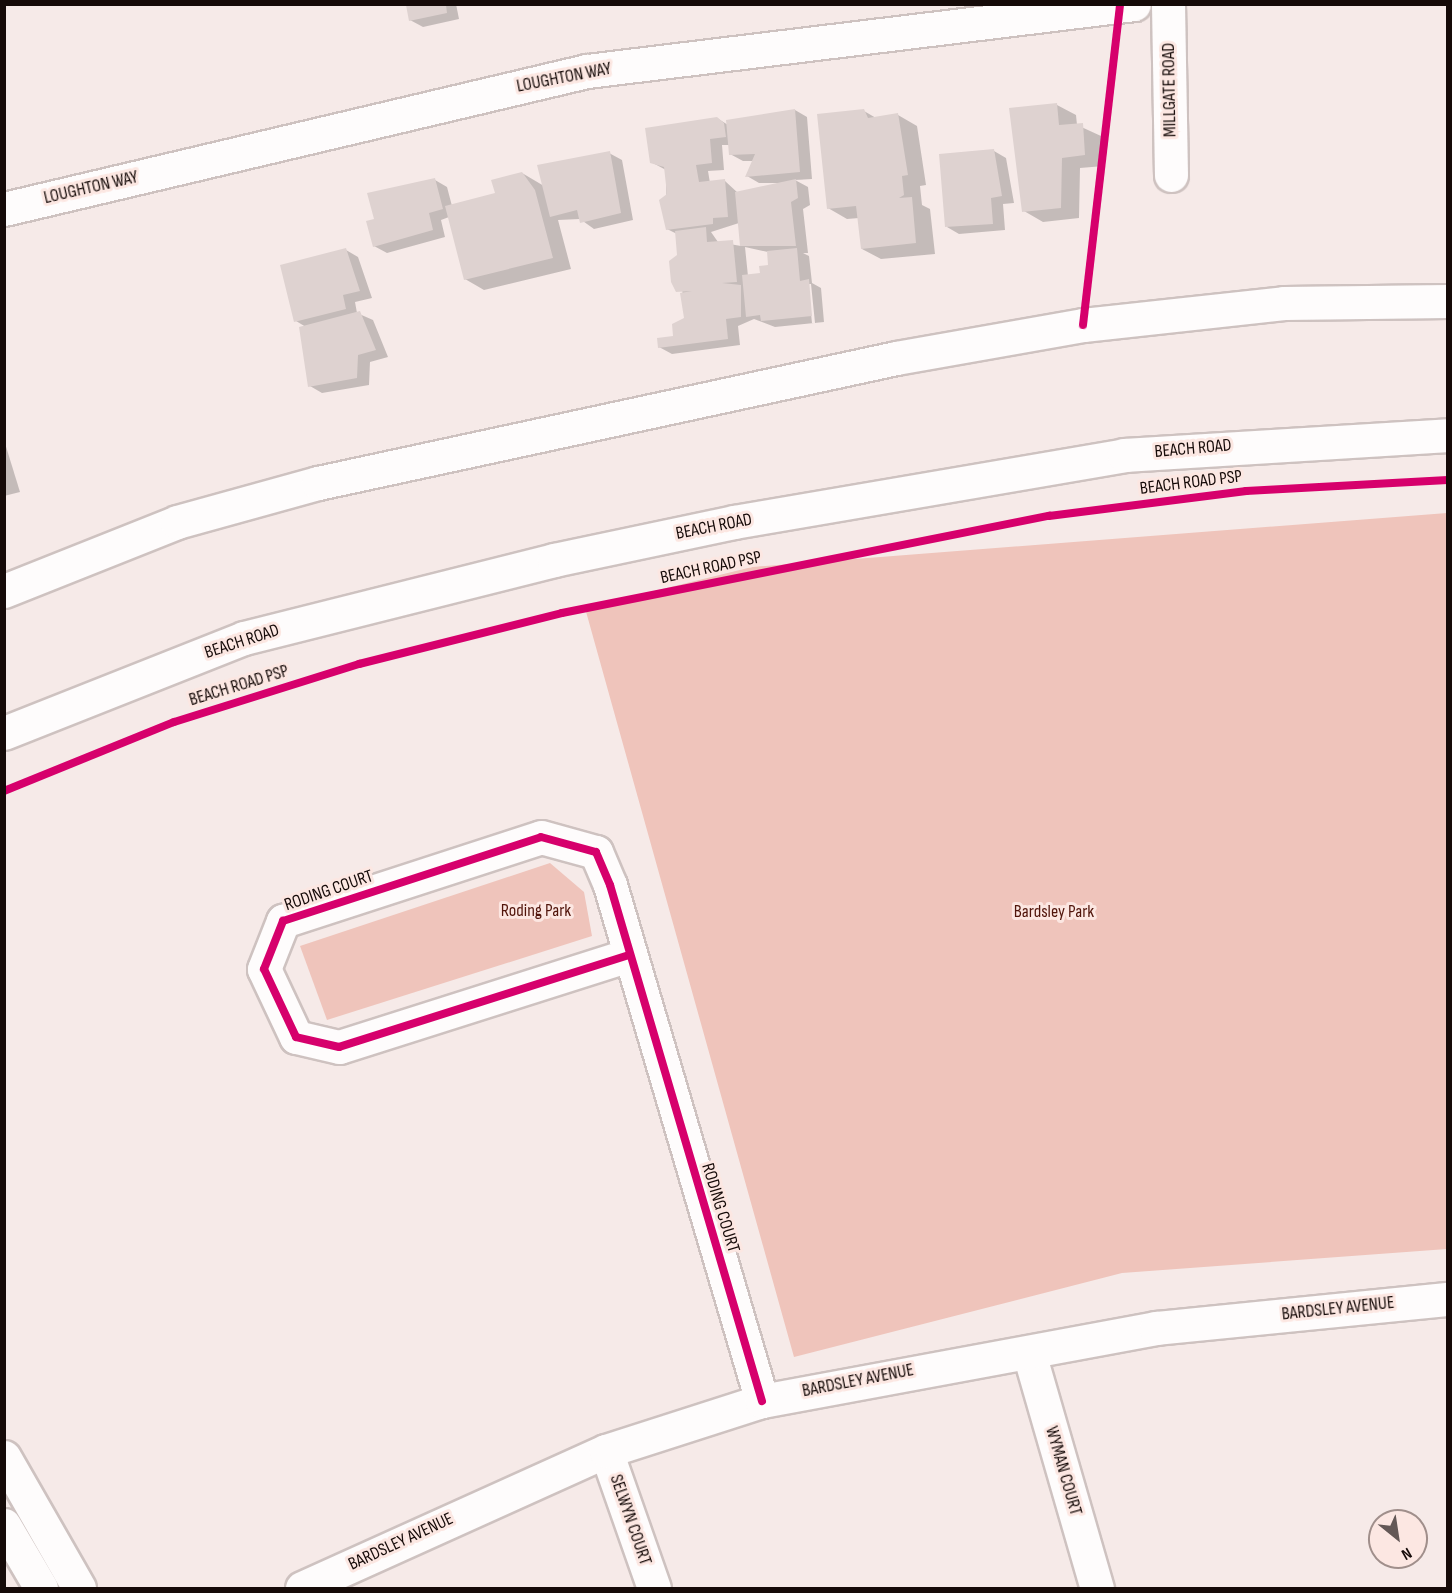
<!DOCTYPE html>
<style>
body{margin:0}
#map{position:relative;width:1452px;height:1593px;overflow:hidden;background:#f6eae8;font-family:"Sofia Sans Condensed",sans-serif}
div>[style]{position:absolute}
.green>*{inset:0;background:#efc4bb}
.shadow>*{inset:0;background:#0003}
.building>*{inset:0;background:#ded2d0}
.roads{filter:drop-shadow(2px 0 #cec2c0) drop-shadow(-2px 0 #cec2c0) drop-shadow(0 2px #cec2c0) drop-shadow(0 -2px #cec2c0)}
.minor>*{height:33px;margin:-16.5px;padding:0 16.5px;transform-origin:16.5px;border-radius:16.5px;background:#fefcfc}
.major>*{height:33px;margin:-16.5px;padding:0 16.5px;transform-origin:16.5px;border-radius:16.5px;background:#fefcfc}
.cycleway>*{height:8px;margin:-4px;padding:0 4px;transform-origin:4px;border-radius:4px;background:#d6006c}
span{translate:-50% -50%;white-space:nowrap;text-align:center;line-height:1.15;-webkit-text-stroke:6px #fce7e2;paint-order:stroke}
.street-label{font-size:18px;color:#150a08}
.park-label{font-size:18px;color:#51150b}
.frame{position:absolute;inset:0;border:6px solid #150a08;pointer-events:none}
.north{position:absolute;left:1368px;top:1509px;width:60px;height:60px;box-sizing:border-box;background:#fce7e2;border:2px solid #a08f8b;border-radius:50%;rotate:150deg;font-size:16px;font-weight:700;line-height:24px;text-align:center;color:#150a08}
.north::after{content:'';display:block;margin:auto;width:21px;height:27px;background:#645856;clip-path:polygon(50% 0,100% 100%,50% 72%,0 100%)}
</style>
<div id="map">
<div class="green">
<i style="clip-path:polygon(1447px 513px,1447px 1249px,1122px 1273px,794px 1357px,585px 608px,752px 567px)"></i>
<i style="clip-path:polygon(550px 863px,584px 892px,592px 936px,327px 1020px,300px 946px)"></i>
</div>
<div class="shadow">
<i style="clip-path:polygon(407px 4px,456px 4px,459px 19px,423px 27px,410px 20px)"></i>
<i style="clip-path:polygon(1057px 105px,1076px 115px,1077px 125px,1101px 136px,1104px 166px,1080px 168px,1079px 218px,1043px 222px,1024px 211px)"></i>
<i style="clip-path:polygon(evenodd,795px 110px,807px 117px,812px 179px,795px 180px,808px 187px,810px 205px,803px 209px,808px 253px,803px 253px,809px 256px,812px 283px,821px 288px,824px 322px,775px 327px,754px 319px,738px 326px,740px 345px,672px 354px,659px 347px,675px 338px,685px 319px,679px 256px,677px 234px,667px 229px,666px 170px,651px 162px,717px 118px,728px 125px,795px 110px,722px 145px,729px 145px,730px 154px,743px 161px,754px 161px,747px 176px,759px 183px,780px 183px,738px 193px,725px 181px,710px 183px,708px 171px,724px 170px,722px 145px,795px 110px,739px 223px,741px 246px,718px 242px,711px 232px,739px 223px,795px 110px,745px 247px,768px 252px,770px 266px,762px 275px,748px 276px,745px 247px,795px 110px,808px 284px,811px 284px,815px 323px,812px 323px,808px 284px)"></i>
<i style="clip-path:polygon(864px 111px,876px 118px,898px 115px,917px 126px,926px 185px,920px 186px,922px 205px,930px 209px,935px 254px,881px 259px,862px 249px,859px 218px,847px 219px,828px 208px)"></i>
<i style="clip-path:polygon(994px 151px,1006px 158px,1014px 203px,1003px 204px,1005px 230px,959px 234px,947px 227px)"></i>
<i style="clip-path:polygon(609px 153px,622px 160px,633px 220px,594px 229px,580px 219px,558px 220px,571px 269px,484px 290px,465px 279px,449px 217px,441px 220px,445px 237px,387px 253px,374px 246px,376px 220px,435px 180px,447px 187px,452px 206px,496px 194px,522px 173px,544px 186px)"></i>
<i style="clip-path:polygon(346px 250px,358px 257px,372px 298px,355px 302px,357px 313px,373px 320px,388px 357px,370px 362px,369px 385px,322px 393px,310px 386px,306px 327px,296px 321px)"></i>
<i style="clip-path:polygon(4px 440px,20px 492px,4px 496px)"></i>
</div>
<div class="building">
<i style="clip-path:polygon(406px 5px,446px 5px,447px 13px,409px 21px)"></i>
<i style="clip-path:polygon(1057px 103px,1059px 125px,1083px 123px,1085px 155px,1062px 158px,1061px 208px,1022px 212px,1009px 108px)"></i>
<i style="clip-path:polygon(795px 109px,800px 172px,745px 177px,755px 154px,729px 155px,726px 120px)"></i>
<i style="clip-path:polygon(864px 109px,868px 118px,898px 113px,908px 175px,902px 176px,904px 195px,899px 198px,912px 197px,916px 243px,861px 249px,856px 206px,827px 209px,817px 114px)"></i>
<i style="clip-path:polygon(717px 117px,724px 123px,726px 137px,710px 139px,712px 163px,696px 165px,699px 182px,725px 179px,728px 217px,713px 218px,713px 224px,666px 230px,659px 200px,667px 194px,664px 167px,650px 163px,645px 128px)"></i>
<i style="clip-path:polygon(994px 149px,1002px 196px,991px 198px,993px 224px,945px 227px,939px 154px)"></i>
<i style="clip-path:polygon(610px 151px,621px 213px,580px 223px,577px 210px,550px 217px,537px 165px)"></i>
<i style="clip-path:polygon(522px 172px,535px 190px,553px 258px,464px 280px,445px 206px,495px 193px,491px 180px)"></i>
<i style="clip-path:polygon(435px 178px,443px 209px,429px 213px,433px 230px,373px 247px,366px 221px,374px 219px,367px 193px)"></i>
<i style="clip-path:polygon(796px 179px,798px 198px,791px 202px,796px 246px,740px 246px,735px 192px)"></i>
<i style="clip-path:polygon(706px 227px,707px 242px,733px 240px,737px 282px,722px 283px,741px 285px,741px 317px,726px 319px,728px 339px,658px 348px,657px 338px,673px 336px,672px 324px,684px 318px,680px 293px,692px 291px,676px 292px,671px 282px,669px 261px,677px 255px,675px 231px)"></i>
<i style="clip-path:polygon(346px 248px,360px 291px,343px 295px,346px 309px,294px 322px,280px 265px)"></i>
<i style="clip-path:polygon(797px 248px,800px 281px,809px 279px,812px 316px,761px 321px,760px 315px,746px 317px,742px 275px,760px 273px,759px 266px,768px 265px,767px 251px)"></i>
<i style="clip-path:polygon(360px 311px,376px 350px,358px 355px,357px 378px,308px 387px,299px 327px)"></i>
</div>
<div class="roads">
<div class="minor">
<i style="left:1168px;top:4px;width:171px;rotate:89deg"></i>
<i style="left:4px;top:209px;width:599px;rotate:-13.32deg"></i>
<i style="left:587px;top:71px;width:551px;rotate:-6.98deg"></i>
<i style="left:629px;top:955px;width:304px;rotate:162.4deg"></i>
<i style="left:339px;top:1047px;width:44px;rotate:-166.9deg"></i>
<i style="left:296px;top:1037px;width:75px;rotate:-115.2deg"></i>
<i style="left:264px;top:969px;width:52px;rotate:-68.4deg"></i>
<i style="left:283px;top:921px;width:271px;rotate:-18deg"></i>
<i style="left:541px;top:837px;width:57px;rotate:15.3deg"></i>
<i style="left:596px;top:852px;width:36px;rotate:67deg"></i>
<i style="left:610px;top:885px;width:538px;rotate:73.59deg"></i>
<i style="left:1029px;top:1353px;width:245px;rotate:73.9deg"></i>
<i style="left:606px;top:1451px;width:145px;rotate:70.7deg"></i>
<i style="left:302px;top:1588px;width:333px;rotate:-24.3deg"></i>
<i style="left:606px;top:1451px;width:164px;rotate:-17.8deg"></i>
<i style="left:762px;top:1401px;width:401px;rotate:-10.5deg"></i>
<i style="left:1156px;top:1328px;width:293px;rotate:-5.7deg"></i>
</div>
<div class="major">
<i style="left:4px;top:591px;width:186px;rotate:-21.7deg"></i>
<i style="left:177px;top:522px;width:146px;rotate:-15.5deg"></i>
<i style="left:318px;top:483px;width:591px;rotate:-12.2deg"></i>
<i style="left:896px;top:358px;width:190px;rotate:-10deg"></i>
<i style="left:1083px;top:325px;width:202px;rotate:-6.2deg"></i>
<i style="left:1284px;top:303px;width:164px;rotate:-0.7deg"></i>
<i style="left:4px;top:733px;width:258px;rotate:-21.6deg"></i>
<i style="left:244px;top:638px;width:320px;rotate:-14.1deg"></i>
<i style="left:554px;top:560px;width:184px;rotate:-11.9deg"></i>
<i style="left:734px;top:522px;width:396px;rotate:-9.7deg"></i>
<i style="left:1124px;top:455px;width:325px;rotate:-3.5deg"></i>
<i style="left:4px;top:1457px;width:151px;rotate:60.2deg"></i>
<i style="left:4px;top:1525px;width:73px;rotate:59.6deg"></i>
</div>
</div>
<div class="cycleway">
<i style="left:1083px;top:325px;width:321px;rotate:-83.4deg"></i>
<i style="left:4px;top:791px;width:183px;rotate:-22.1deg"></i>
<i style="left:174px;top:722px;width:194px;rotate:-17.4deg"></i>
<i style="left:359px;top:664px;width:209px;rotate:-14.1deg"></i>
<i style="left:562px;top:613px;width:497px;rotate:-11.3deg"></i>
<i style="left:1049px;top:516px;width:199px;rotate:-7.2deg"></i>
<i style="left:1246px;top:491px;width:202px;rotate:-3.1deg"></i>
<i style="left:629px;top:955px;width:304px;rotate:162.4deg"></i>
<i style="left:339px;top:1047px;width:44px;rotate:-166.9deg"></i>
<i style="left:296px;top:1037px;width:75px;rotate:-115.2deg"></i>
<i style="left:264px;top:969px;width:52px;rotate:-68.4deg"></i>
<i style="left:283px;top:921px;width:271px;rotate:-18deg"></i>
<i style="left:541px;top:837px;width:57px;rotate:15.3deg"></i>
<i style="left:596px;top:852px;width:36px;rotate:67deg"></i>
<i style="left:610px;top:885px;width:538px;rotate:73.59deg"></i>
</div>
<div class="street-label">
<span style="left:564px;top:78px;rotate:-11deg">LOUGHTON WAY</span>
<span style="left:1170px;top:90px;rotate:-91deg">MILLGATE ROAD</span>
<span style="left:91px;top:188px;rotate:-13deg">LOUGHTON WAY</span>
<span style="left:1193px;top:449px;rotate:-5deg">BEACH ROAD</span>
<span style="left:1191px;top:483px;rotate:-7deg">BEACH ROAD PSP</span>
<span style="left:714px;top:527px;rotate:-11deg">BEACH ROAD</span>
<span style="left:711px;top:568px;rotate:-12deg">BEACH ROAD PSP</span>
<span style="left:242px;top:642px;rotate:-18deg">BEACH ROAD</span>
<span style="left:239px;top:686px;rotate:-17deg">BEACH ROAD PSP</span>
<span style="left:329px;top:891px;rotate:-19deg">RODING COURT</span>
<span style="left:720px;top:1208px;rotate:73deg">RODING COURT</span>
<span style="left:1338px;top:1309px;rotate:-6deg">BARDSLEY AVENUE</span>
<span style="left:858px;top:1381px;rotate:-11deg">BARDSLEY AVENUE</span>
<span style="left:1063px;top:1471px;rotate:74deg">WYMAN COURT</span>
<span style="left:630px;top:1520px;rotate:71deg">SELWYN COURT</span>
<span style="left:401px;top:1542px;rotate:-25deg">BARDSLEY AVENUE</span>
</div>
<div class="park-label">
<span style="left:536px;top:911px">Roding Park</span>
<span style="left:1054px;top:912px">Bardsley Park</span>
</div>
<div class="frame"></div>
<div class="north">N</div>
</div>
